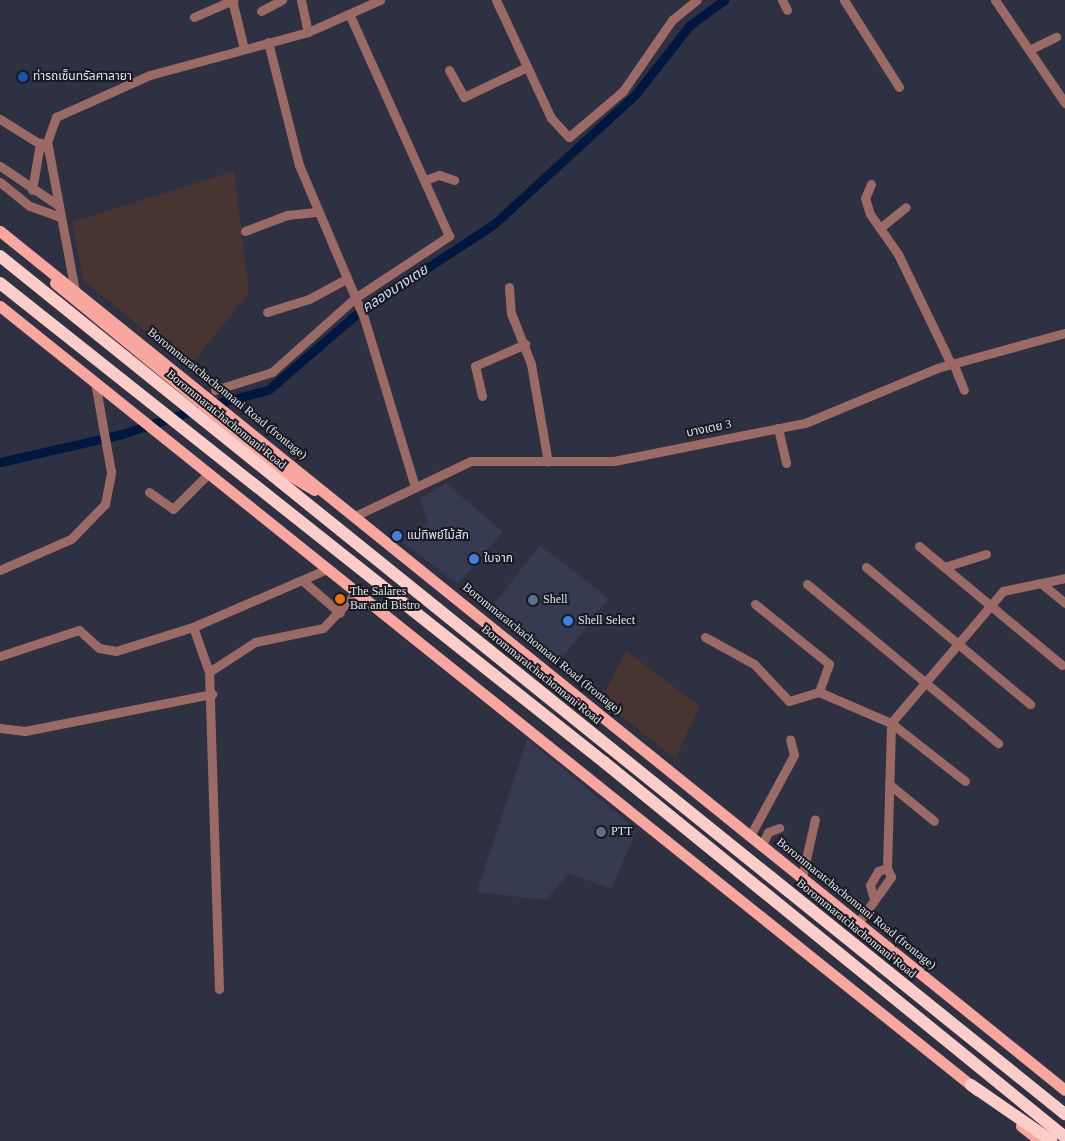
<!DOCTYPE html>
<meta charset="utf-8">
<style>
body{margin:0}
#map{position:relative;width:1065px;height:1141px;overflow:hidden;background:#2e3141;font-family:"Times New Roman","Noto Sans Thai",serif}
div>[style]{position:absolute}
.built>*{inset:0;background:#373b51;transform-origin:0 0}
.industrial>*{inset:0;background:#483430}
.canal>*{height:9px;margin:-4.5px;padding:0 4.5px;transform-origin:4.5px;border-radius:4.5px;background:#00173f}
.minor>*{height:9px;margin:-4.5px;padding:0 4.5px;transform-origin:4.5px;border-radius:4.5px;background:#9c6a65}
.major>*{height:11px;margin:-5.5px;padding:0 5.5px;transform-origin:5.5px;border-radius:5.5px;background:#f8a69e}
.highway>*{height:12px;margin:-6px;padding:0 6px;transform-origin:6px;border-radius:6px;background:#ffcdc7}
.dots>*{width:14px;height:14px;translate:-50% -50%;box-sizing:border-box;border:2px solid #181a21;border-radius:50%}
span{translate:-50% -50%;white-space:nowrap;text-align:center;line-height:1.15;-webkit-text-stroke:4px #181a21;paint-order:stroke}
.poi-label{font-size:12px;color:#e3e5f0}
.left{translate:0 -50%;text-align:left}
.street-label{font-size:12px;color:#e3e5f0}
.water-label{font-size:14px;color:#cde1fe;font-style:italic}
</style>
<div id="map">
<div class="built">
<i style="clip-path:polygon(446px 483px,503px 532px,458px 584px,400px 540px,428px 523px,420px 498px)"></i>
<i style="left:540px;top:545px;width:87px;height:83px;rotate:38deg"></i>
<i style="clip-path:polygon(527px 739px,637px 830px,611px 889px,569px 873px,546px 900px,477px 892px)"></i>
</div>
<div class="industrial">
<i style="clip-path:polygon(234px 171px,249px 293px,189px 367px,83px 280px,72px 222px)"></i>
<i style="clip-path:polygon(626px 651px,700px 706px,675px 759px,601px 700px)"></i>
</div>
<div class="canal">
<i style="left:210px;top:405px;width:60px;rotate:-14.5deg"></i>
<i style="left:268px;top:390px;width:113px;rotate:-40.7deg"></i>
<i style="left:354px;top:316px;width:168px;rotate:-33.3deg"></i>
<i style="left:494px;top:224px;width:191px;rotate:-42.5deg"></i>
<i style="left:635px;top:95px;width:88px;rotate:-52deg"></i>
<i style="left:689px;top:26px;width:44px;rotate:-36.6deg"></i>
<i style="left:0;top:462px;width:125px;rotate:-12.9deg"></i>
<i style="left:122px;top:434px;width:77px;rotate:-18.2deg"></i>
</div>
<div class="minor">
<i style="left:232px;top:0;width:50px;rotate:76.2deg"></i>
<i style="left:301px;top:0;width:33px;rotate:78deg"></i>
<i style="left:496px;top:0;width:130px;rotate:65deg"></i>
<i style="left:551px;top:118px;width:26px;rotate:47deg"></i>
<i style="left:569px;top:137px;width:71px;rotate:-40.4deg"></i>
<i style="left:623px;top:91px;width:86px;rotate:-55.4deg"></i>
<i style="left:672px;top:20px;width:32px;rotate:-39deg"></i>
<i style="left:782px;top:0;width:11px;rotate:63deg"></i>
<i style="left:844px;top:0;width:103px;rotate:57.7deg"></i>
<i style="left:995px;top:0;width:125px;rotate:55.8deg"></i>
<i style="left:261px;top:11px;width:24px;rotate:-28deg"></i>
<i style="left:194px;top:17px;width:43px;rotate:-23.6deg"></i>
<i style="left:268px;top:42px;width:127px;rotate:75.9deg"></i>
<i style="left:299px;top:165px;width:166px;rotate:67deg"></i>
<i style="left:364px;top:318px;width:177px;rotate:73.2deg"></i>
<i style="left:1031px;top:49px;width:28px;rotate:-26deg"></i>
<i style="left:449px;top:70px;width:31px;rotate:61deg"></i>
<i style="left:464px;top:97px;width:70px;rotate:-25.5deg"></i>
<i style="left:0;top:119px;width:57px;rotate:32deg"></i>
<i style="left:0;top:166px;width:71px;rotate:34.1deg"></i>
<i style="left:425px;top:180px;width:15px;rotate:-20deg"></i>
<i style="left:439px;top:175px;width:16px;rotate:18deg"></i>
<i style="left:0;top:182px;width:38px;rotate:39deg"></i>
<i style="left:30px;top:206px;width:33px;rotate:20deg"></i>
<i style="left:871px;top:184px;width:15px;rotate:113deg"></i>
<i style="left:865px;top:198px;width:17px;rotate:73deg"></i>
<i style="left:870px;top:214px;width:49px;rotate:55deg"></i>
<i style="left:898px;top:254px;width:122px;rotate:64.3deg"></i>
<i style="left:32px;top:190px;width:48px;rotate:-80.3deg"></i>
<i style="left:880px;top:228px;width:33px;rotate:-39deg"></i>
<i style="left:245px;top:231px;width:45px;rotate:-20.9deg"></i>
<i style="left:287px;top:215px;width:31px;rotate:-6deg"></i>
<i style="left:509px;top:287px;width:26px;rotate:86deg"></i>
<i style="left:511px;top:313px;width:55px;rotate:68.6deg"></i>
<i style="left:531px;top:364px;width:99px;rotate:80.2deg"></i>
<i style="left:75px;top:291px;width:152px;rotate:-100.6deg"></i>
<i style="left:47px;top:142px;width:27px;rotate:-70deg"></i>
<i style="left:56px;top:117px;width:103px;rotate:-24.1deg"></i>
<i style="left:150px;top:75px;width:164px;rotate:-15.2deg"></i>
<i style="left:308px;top:32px;width:79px;rotate:-24deg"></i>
<i style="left:267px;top:312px;width:44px;rotate:-17.2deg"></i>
<i style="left:309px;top:299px;width:42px;rotate:-28.4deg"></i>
<i style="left:953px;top:363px;width:29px;rotate:68deg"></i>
<i style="left:215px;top:390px;width:60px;rotate:-17.5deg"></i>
<i style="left:272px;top:372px;width:111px;rotate:-41.7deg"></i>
<i style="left:355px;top:298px;width:113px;rotate:-33.4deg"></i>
<i style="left:449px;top:236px;width:243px;rotate:-114.2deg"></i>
<i style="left:482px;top:396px;width:31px;rotate:-103deg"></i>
<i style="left:475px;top:366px;width:55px;rotate:-23.7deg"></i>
<i style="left:778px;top:428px;width:36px;rotate:77deg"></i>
<i style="left:149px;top:492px;width:29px;rotate:35deg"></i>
<i style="left:173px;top:509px;width:49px;rotate:-45deg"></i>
<i style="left:355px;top:516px;width:128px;rotate:-25.4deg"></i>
<i style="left:471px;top:461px;width:143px"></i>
<i style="left:614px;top:461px;width:195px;rotate:-11.3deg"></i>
<i style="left:805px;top:423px;width:143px;rotate:-22.6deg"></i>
<i style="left:937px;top:368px;width:133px;rotate:-15.3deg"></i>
<i style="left:919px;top:546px;width:186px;rotate:39.8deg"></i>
<i style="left:866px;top:567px;width:214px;rotate:39.9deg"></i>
<i style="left:944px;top:567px;width:44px;rotate:-17.2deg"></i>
<i style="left:0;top:570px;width:77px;rotate:-23.6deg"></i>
<i style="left:71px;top:539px;width:49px;rotate:-45.8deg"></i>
<i style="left:105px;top:504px;width:33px;rotate:-79deg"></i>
<i style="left:111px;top:472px;width:91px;rotate:-100.1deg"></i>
<i style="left:302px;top:580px;width:50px;rotate:41deg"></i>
<i style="left:1041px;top:583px;width:31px;rotate:40deg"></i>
<i style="left:807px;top:584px;width:249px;rotate:39.8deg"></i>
<i style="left:755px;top:604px;width:95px;rotate:39deg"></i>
<i style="left:829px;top:664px;width:30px;rotate:110deg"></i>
<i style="left:819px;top:692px;width:78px;rotate:23.3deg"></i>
<i style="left:891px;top:723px;width:94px;rotate:38.1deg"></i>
<i style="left:193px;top:627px;width:48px;rotate:70.4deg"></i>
<i style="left:705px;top:637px;width:56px;rotate:28.9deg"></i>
<i style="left:754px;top:664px;width:51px;rotate:46.6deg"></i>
<i style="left:789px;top:701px;width:31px;rotate:-17deg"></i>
<i style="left:0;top:656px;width:83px;rotate:-18.2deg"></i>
<i style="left:79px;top:630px;width:27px;rotate:42deg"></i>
<i style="left:99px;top:648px;width:17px;rotate:10deg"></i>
<i style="left:116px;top:651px;width:81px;rotate:-17.3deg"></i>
<i style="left:193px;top:627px;width:146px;rotate:-23.4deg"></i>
<i style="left:0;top:728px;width:25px;rotate:7deg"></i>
<i style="left:25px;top:731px;width:191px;rotate:-11.2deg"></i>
<i style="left:889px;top:784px;width:58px;rotate:39.4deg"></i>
<i style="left:750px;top:836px;width:92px;rotate:-61.5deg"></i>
<i style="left:794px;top:755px;width:16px;rotate:-104deg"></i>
<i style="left:762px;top:845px;width:14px;rotate:-65deg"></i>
<i style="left:768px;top:832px;width:12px;rotate:-20deg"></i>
<i style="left:802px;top:877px;width:59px;rotate:-77.4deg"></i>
<i style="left:873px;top:896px;width:11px;rotate:-105deg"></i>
<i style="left:870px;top:885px;width:16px;rotate:-60deg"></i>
<i style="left:878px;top:871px;width:9px;rotate:-18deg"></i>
<i style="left:858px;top:923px;width:57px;rotate:-54.3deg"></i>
<i style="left:891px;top:877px;width:10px;rotate:-114deg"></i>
<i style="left:887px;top:868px;width:145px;rotate:-88.4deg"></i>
<i style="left:891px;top:723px;width:173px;rotate:-49.7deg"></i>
<i style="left:1003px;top:591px;width:63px;rotate:-11.8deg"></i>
<i style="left:219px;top:989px;width:317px;rotate:-91.8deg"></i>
<i style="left:209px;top:672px;width:55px;rotate:-33.1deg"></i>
<i style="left:255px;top:642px;width:69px;rotate:-11.6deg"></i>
<i style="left:323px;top:628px;width:50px;rotate:-46.6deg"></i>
</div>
<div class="major">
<i style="left:0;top:231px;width:1368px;rotate:38.89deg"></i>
<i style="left:55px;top:283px;width:299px;rotate:39.4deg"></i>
<i style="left:286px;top:473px;width:33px;rotate:31deg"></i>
<i style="left:0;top:306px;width:1253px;rotate:38.75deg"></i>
<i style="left:1021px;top:1126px;width:24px;rotate:38deg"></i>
</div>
<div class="highway">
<i style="left:0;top:256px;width:1368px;rotate:38.86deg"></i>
<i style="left:0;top:283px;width:771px;rotate:38.42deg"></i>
<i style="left:604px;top:762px;width:594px;rotate:39.13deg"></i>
<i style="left:971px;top:1085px;width:98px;rotate:34.7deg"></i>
</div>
<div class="dots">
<i style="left:23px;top:77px;background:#1a4fb4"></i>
<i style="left:397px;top:536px;background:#3f7fe0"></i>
<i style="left:474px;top:559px;background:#3f7fe0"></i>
<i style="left:340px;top:599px;background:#e8710a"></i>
<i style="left:533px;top:600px;background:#5c6f8a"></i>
<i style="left:568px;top:621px;background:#3f7fe0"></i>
<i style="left:601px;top:832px;background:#5c6f8a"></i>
</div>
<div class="poi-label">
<span class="left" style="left:33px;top:77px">ท่ารถเซ็นทรัลศาลายา</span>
<span class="left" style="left:407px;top:536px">แม่ทิพย์ไม้สัก</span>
<span class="left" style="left:484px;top:559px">ใบจาก</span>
<span class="left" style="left:350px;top:599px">The Salares<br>Bar and Bistro</span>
<span class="left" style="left:543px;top:600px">Shell</span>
<span class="left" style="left:578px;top:621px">Shell Select</span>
<span class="left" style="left:611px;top:832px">PTT</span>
</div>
<div class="street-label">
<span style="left:227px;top:394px;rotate:39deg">Borommaratchachonnani Road (frontage)</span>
<span style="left:226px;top:420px;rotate:39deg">Borommaratchachonnani Road</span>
<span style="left:709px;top:429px;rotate:-12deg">บางเตย 3</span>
<span style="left:542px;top:649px;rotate:39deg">Borommaratchachonnani Road (frontage)</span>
<span style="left:541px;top:675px;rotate:39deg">Borommaratchachonnani Road</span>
<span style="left:856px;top:904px;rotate:39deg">Borommaratchachonnani Road (frontage)</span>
<span style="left:856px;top:929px;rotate:39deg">Borommaratchachonnani Road</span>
</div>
<div class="water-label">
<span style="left:395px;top:289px;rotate:-33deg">คลองบางเตย</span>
</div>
</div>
